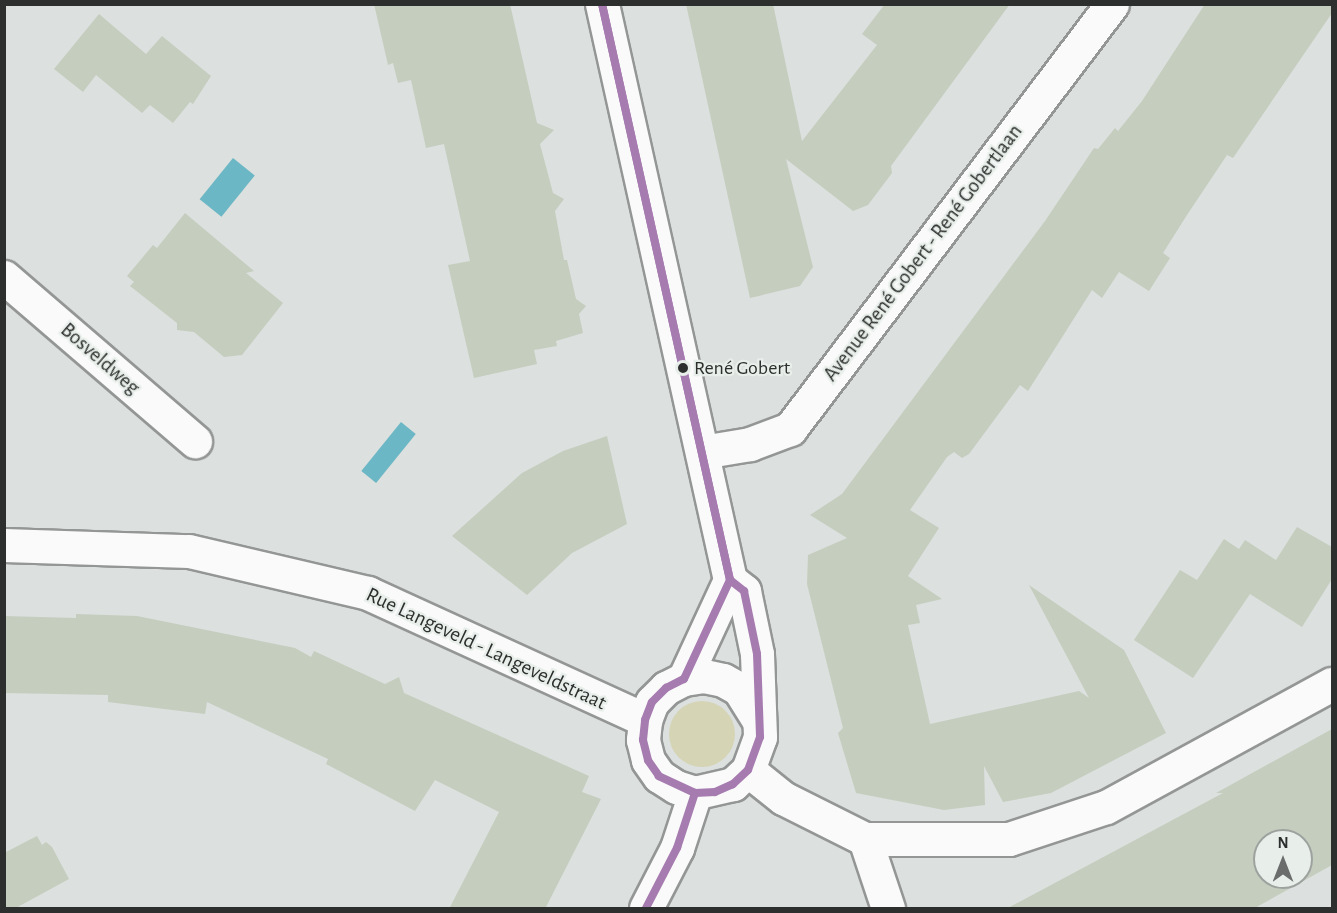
<!DOCTYPE html>
<meta charset="utf-8">
<style>
body{margin:0}
#map{position:relative;width:1337px;height:913px;overflow:hidden;background:#dce0de;font-family:"Alegreya Sans",sans-serif}
div>[style]{position:absolute}
.green>*{inset:0;background:#d5d4b5}
.round{border-radius:50%}
.water>*{inset:0;background:#6cb7c5;transform-origin:0 0}
.building>*{inset:0;background:#c5cdbf}
.roads{filter:drop-shadow(2px 0 #939695) drop-shadow(-2px 0 #939695) drop-shadow(0 2px #939695) drop-shadow(0 -2px #939695)}
.minor>*{height:33px;margin:-16.5px;padding:0 16.5px;transform-origin:16.5px;border-radius:16.5px;background:#fafafa}
.bus-1>*{height:8px;margin:-4px;padding:0 4px;transform-origin:4px;border-radius:4px;background:#a67cb0}
.dots>*{width:16px;height:16px;translate:-50% -50%;box-sizing:border-box;border:3px solid #e8efea;border-radius:50%}
span{translate:-50% -50%;white-space:nowrap;text-align:center;line-height:1.15;-webkit-text-stroke:4.5px #e8efea;paint-order:stroke}
.bus-label{font-size:20px;color:#2d2f2e}
.left{translate:0 -50%;text-align:left}
.street-label{font-size:21px;color:#2d2f2e}
.frame{position:absolute;inset:0;border:6px solid #2d2f2e;pointer-events:none}
.north{position:absolute;left:1253px;top:829px;width:60px;height:60px;box-sizing:border-box;background:#e8efea;border:2px solid #9da29f;border-radius:50%;rotate:0deg;font-size:16px;font-weight:700;line-height:24px;text-align:center;color:#2d2f2e}
.north::after{content:'';display:block;margin:auto;width:21px;height:27px;background:#6a6d6c;clip-path:polygon(50% 0,100% 100%,50% 72%,0 100%)}
</style>
<div id="map">
<div class="green">
<i class="round" style="left:669px;top:701px;width:66px;height:66px"></i>
</div>
<div class="water">
<i style="left:233px;top:158px;width:28px;height:53px;rotate:39deg"></i>
<i style="left:401px;top:422px;width:19px;height:63px;rotate:39deg"></i>
</div>
<div class="building">
<i style="clip-path:polygon(374px 4px,510px 4px,537px 123px,554px 130px,540px 144px,553px 193px,564px 199px,555px 211px,564px 260px,567px 260px,576px 299px,586px 306px,579px 314px,583px 333px,556px 341px,557px 346px,534px 350px,537px 364px,474px 378px,448px 265px,470px 261px,444px 144px,426px 148px,411px 80px,398px 83px,393px 63px,388px 65px)"></i>
<i style="clip-path:polygon(686px 4px,773px 4px,802px 141px,877px 45px,862px 34px,885px 4px,1010px 4px,891px 166px,892px 173px,868px 205px,853px 211px,786px 159px,813px 267px,800px 286px,750px 298px)"></i>
<i style="clip-path:polygon(1205px 4px,1332px 4px,1332px 13px,1233px 158px,1227px 155px,1187px 215px,1163px 253px,1170px 258px,1149px 291px,1119px 272px,1102px 298px,1092px 290px,1028px 391px,1020px 385px,969px 454px,962px 458px,954px 452px,947px 457px,910px 510px,939px 528px,908px 576px,942px 599px,916px 605px,920px 623px,908px 625px,930px 724px,1079px 691px,1089px 698px,1029px 585px,1124px 650px,1166px 733px,1051px 793px,1003px 802px,984px 766px,985px 805px,944px 810px,856px 793px,838px 733px,843px 728px,807px 584px,808px 555px,847px 538px,810px 515px,842px 494px,1045px 221px,1094px 148px,1098px 149px,1115px 128px,1118px 131px,1142px 101px)"></i>
<i style="clip-path:polygon(99px 14px,146px 54px,162px 36px,211px 76px,193px 104px,190px 102px,173px 123px,150px 105px,142px 113px,96px 75px,83px 92px,54px 69px)"></i>
<i style="clip-path:polygon(185px 213px,254px 271px,246px 273px,283px 303px,242px 355px,224px 357px,194px 332px,177px 330px,177px 323px,130px 286px,134px 282px,127px 276px,153px 245px,157px 248px)"></i>
<i style="clip-path:polygon(607px 436px,627px 524px,572px 553px,527px 595px,452px 536px,522px 473px,563px 451px)"></i>
<i style="clip-path:polygon(1297px 527px,1332px 547px,1332px 579px,1302px 627px,1250px 594px,1193px 678px,1134px 640px,1180px 570px,1197px 580px,1224px 539px,1239px 549px,1245px 540px,1276px 560px)"></i>
<i style="clip-path:polygon(76px 614px,137px 616px,295px 648px,311px 657px,314px 651px,385px 684px,399px 677px,404px 693px,589px 776px,582px 792px,601px 799px,545px 909px,449px 909px,499px 812px,435px 780px,415px 811px,326px 764px,328px 759px,207px 702px,205px 714px,108px 702px,108px 695px,4px 693px,4px 616px,76px 618px)"></i>
<i style="clip-path:polygon(evenodd,1332px 729px,1332px 865px,1253px 909px,1006px 909px,1223px 793px,1216px 793px,1332px 729px,1265px 841px,1301px 841px,1301px 877px,1265px 877px,1265px 841px)"></i>
<i style="clip-path:polygon(37px 836px,42px 845px,46px 842px,52px 847px,69px 879px,14px 909px,4px 909px,4px 853px)"></i>
</div>
<div class="roads">
<div class="minor">
<i style="left:602px;top:4px;width:590px;rotate:77.47deg"></i>
<i style="left:730px;top:580px;width:109px;rotate:114.9deg"></i>
<i style="left:4px;top:277px;width:252px;rotate:40.7deg"></i>
<i style="left:702px;top:452px;width:49px;rotate:-9.5deg"></i>
<i style="left:750px;top:444px;width:43px;rotate:-20.6deg"></i>
<i style="left:790px;top:429px;width:533px;rotate:-52.85deg"></i>
<i style="left:4px;top:545px;width:185px;rotate:1.9deg"></i>
<i style="left:189px;top:551px;width:184px;rotate:13.2deg"></i>
<i style="left:368px;top:593px;width:305px;rotate:24.6deg"></i>
<i style="left:730px;top:580px;width:18px;rotate:38deg"></i>
<i style="left:744px;top:591px;width:64px;rotate:78.3deg"></i>
<i style="left:757px;top:654px;width:83px;rotate:87.9deg"></i>
<i style="left:760px;top:737px;width:35px;rotate:110deg"></i>
<i style="left:748px;top:770px;width:21px;rotate:137deg"></i>
<i style="left:733px;top:784px;width:39px;rotate:167deg"></i>
<i style="left:695px;top:793px;width:20px;rotate:-162deg"></i>
<i style="left:676px;top:787px;width:20px;rotate:-147deg"></i>
<i style="left:659px;top:776px;width:19px;rotate:-125deg"></i>
<i style="left:648px;top:760px;width:21px;rotate:-104deg"></i>
<i style="left:643px;top:740px;width:20px;rotate:-84deg"></i>
<i style="left:645px;top:720px;width:19px;rotate:-69deg"></i>
<i style="left:652px;top:702px;width:20px;rotate:-45deg"></i>
<i style="left:666px;top:688px;width:20px;rotate:-27deg"></i>
<i style="left:684px;top:679px;width:20px;rotate:-9deg"></i>
<i style="left:704px;top:676px;width:19px;rotate:12deg"></i>
<i style="left:723px;top:680px;width:18px;rotate:29deg"></i>
<i style="left:739px;top:689px;width:36px;rotate:58deg"></i>
<i style="left:748px;top:770px;width:45px;rotate:38.7deg"></i>
<i style="left:783px;top:798px;width:92px;rotate:26.6deg"></i>
<i style="left:865px;top:839px;width:144px"></i>
<i style="left:1009px;top:839px;width:102px;rotate:-18.3deg"></i>
<i style="left:1106px;top:807px;width:257px;rotate:-28.6deg"></i>
<i style="left:865px;top:839px;width:73px;rotate:71.6deg"></i>
<i style="left:646px;top:908px;width:68px;rotate:-62.7deg"></i>
<i style="left:677px;top:848px;width:58px;rotate:-71.9deg"></i>
</div>
</div>
<div class="bus-1">
<i style="left:602px;top:4px;width:590px;rotate:77.47deg"></i>
<i style="left:602px;top:4px;width:590px;rotate:77.47deg"></i>
<i style="left:730px;top:580px;width:18px;rotate:38deg"></i>
<i style="left:744px;top:591px;width:64px;rotate:78.3deg"></i>
<i style="left:757px;top:654px;width:83px;rotate:87.9deg"></i>
<i style="left:760px;top:737px;width:35px;rotate:110deg"></i>
<i style="left:748px;top:770px;width:21px;rotate:137deg"></i>
<i style="left:733px;top:784px;width:20px;rotate:156deg"></i>
<i style="left:715px;top:792px;width:20px;rotate:177deg"></i>
<i style="left:695px;top:793px;width:40px;rotate:-155deg"></i>
<i style="left:659px;top:776px;width:19px;rotate:-125deg"></i>
<i style="left:648px;top:760px;width:21px;rotate:-104deg"></i>
<i style="left:643px;top:740px;width:20px;rotate:-84deg"></i>
<i style="left:645px;top:720px;width:19px;rotate:-69deg"></i>
<i style="left:652px;top:702px;width:20px;rotate:-45deg"></i>
<i style="left:666px;top:688px;width:20px;rotate:-27deg"></i>
<i style="left:684px;top:679px;width:109px;rotate:-65.1deg"></i>
<i style="left:646px;top:908px;width:68px;rotate:-62.7deg"></i>
<i style="left:677px;top:848px;width:58px;rotate:-71.9deg"></i>
</div>
<div class="dots">
<i style="left:683px;top:368px;background:#2d2f2e"></i>
</div>
<div class="bus-label">
<span class="left" style="left:694px;top:368px">René Gobert</span>
</div>
<div class="street-label">
<span style="left:923px;top:253px;rotate:-53deg">Avenue René Gobert - René Gobertlaan</span>
<span style="left:100px;top:359px;rotate:41deg">Bosveldweg</span>
<span style="left:486px;top:649px;rotate:25deg">Rue Langeveld - Langeveldstraat</span>
</div>
<div class="frame"></div>
<div class="north">N</div>
</div>
